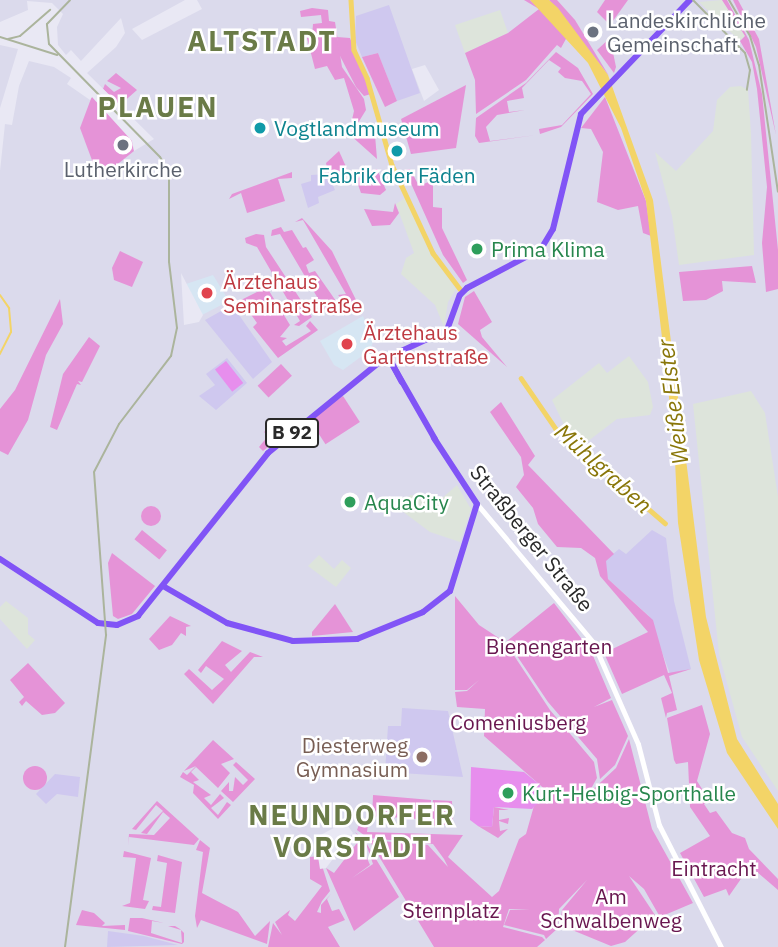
<!DOCTYPE html>
<meta charset="utf-8">
<style>
body{margin:0}
#map{position:relative;width:778px;height:947px;overflow:hidden;background:#dbdaec;font-family:"IBM Plex Sans",sans-serif}
div>[style]{position:absolute}
.industrial>*{inset:0;background:#dde4db}
.education>*{inset:0;background:#cfc8ef}
.medical>*{inset:0;background:#d6e6f3}
.green>*{inset:0;background:#e593d7;transform-origin:0 0}
.round{border-radius:50%}
.pitch>*{inset:0;background:#e78eed;transform-origin:0 0}
.plaza>*{inset:0;background:#e9e8f4}
.water>*{inset:0;background:#f3d467}
.stream>*{height:2px;margin:-1px;padding:0 1px;transform-origin:1px;border-radius:1px;background:#f3d467}
.canal>*{height:4.5px;margin:-2.25px;padding:0 2.25px;transform-origin:2.25px;border-radius:2.25px;background:#f3d467}
.secondary>*{height:5px;margin:-2.5px;padding:0 2.5px;transform-origin:2.5px;border-radius:2.5px;background:#fff}
.primary>*{height:6px;margin:-3px;padding:0 3px;transform-origin:3px;border-radius:3px;background:#8154f6}
.tram>*{height:2px;margin:-1px;padding:0 1px;transform-origin:1px;border-radius:1px;background:#abb49c}
.rail>*{height:2px;margin:-1px;padding:0 1px;transform-origin:1px;border-radius:1px;background:#abb49c}
.dots>*{width:19px;height:19px;translate:-50% -50%;box-sizing:border-box;border:4px solid #fff;border-radius:50%}
span{translate:-50% -50%;white-space:nowrap;text-align:center;line-height:1.15;-webkit-text-stroke:5px #fff;paint-order:stroke}
.shield-label span{padding:2px 5px;background:#fff;border:2px solid;border-radius:5px;-webkit-text-stroke-width:0}
.shield-label{font-size:19px;color:#292929;font-weight:700}
.worship-label{font-size:21px;color:#5b616d}
.left{translate:0 -50%;text-align:left}
.culture-label{font-size:21px;color:#0d838f}
.leisure-label{font-size:21px;color:#27864d}
.health-label{font-size:21px;color:#be3a42}
.street-label{font-size:21px;color:#292929}
.park-label{font-size:21px;color:#68164f}
.education-label{font-size:21px;color:#785e54}
.right{translate:-100% -50%;text-align:right}
.water-label{font-size:23px;color:#897609;font-style:italic}
.district-label{font-size:28px;color:#6a7b47;font-weight:700;letter-spacing:2px}
</style>
<div id="map">
<div class="industrial">
<i style="clip-path:polygon(722px 0,745px 36px,740px 41px,699px 2px)"></i>
<i style="clip-path:polygon(500px 10px,508px 33px,465px 53px,455px 25px)"></i>
<i style="clip-path:polygon(741px 86px,748px 90px,751px 133px,754px 255px,679px 265px,672px 216px,655px 152px,676px 171px,713px 131px,717px 100px,730px 87px)"></i>
<i style="clip-path:polygon(405px 198px,429px 251px,456px 289px,448px 302px,444px 327px,435px 305px,401px 274px,406px 258px,414px 253px,396px 204px)"></i>
<i style="clip-path:polygon(629px 356px,648px 382px,653px 407px,650px 415px,617px 419px,583px 445px,568px 433px,552px 400px,599px 363px,607px 373px)"></i>
<i style="clip-path:polygon(751px 391px,765px 413px,778px 497px,778px 791px,742px 737px,719px 654px,693px 404px)"></i>
<i style="clip-path:polygon(457px 485px,471px 509px,460px 542px,430px 532px,402px 511px,410px 495px,440px 500px)"></i>
<i style="clip-path:polygon(319px 555px,334px 569px,342px 560px,351px 568px,336px 587px,308px 566px)"></i>
<i style="clip-path:polygon(6px 601px,28px 618px,28px 634px,35px 640px,27px 649px,0 619px,0 607px)"></i>
</div>
<div class="education">
<i style="clip-path:polygon(389px 5px,420px 93px,397px 101px,378px 53px,362px 57px,355px 40px,356px 16px)"></i>
<i style="clip-path:polygon(328px 174px,335px 190px,318px 197px,319px 203px,308px 208px,301px 184px,311px 181px,311px 175px)"></i>
<i style="clip-path:polygon(232px 305px,272px 362px,253px 379px,205px 320px)"></i>
<i style="clip-path:polygon(227px 358px,247px 383px,216px 410px,199px 396px,215px 385px,206px 374px)"></i>
<i style="clip-path:polygon(652px 530px,666px 538px,674px 601px,691px 669px,670px 674px,649px 616px,608px 579px,606px 570px,606px 560px,619px 549px,626px 554px)"></i>
<i style="clip-path:polygon(402px 708px,448px 711px,463px 777px,385px 772px,388px 726px,401px 726px)"></i>
<i style="clip-path:polygon(55px 774px,80px 777px,78px 797px,57px 794px,46px 804px,36px 794px)"></i>
<i style="clip-path:polygon(108px 931px,144px 936px,178px 945px,107px 947px)"></i>
</div>
<div class="medical">
<i style="clip-path:polygon(213px 275px,229px 301px,202px 315px,186px 284px)"></i>
<i style="clip-path:polygon(363px 316px,373px 342px,370px 350px,343px 370px,334px 365px,320px 341px)"></i>
</div>
<div class="green">
<i style="clip-path:polygon(524px 0,530px 0,540px 9px,567px 37px,561px 48px,557px 45px,526px 80px,476px 114px,475px 80px,465px 53px,508px 33px,539px 9px)"></i>
<i style="clip-path:polygon(549px 0,557px 0,575px 20px,609px 76px)"></i>
<i style="clip-path:polygon(605px 0,628px 0,610px 25px,597px 12px)"></i>
<i style="clip-path:polygon(722px 0,727px 0,749px 40px,762px 94px,778px 250px,778px 289px,766px 292px,762px 243px,767px 187px,757px 89px,752px 62px,740px 41px,745px 36px)"></i>
<i style="clip-path:polygon(733px 0,738px 0,759px 39px,776px 135px,756px 47px)"></i>
<i style="clip-path:polygon(312px 8px,328px 10px,329px 21px,335px 22px,342px 67px,364px 99px,366px 110px,358px 123px,336px 134px,335px 130px,351px 124px,354px 111px,344px 78px,335px 80px,327px 66px,315px 69px,307px 38px,312px 36px,313px 24px,322px 23px,321px 15px,301px 17px,300px 11px)"></i>
<i style="clip-path:polygon(337px 37px,350px 38px,371px 94px,364px 96px,356px 87px,339px 54px)"></i>
<i style="clip-path:polygon(610px 38px,616px 67px,614px 73px,597px 50px)"></i>
<i style="clip-path:polygon(556px 52px,578px 68px,593px 94px,561px 127px,540px 134px,539px 129px,562px 125px,591px 94px,582px 81px,565px 78px,558px 72px,561px 68px,549px 60px,522px 88px,524px 98px,507px 101px,509px 112px,525px 110px,497px 115px,486px 127px,490px 141px,536px 135px,479px 143px,475px 136px,476px 118px,526px 83px)"></i>
<i style="clip-path:polygon(378px 53px,397px 101px,385px 107px,362px 57px)"></i>
<i style="clip-path:polygon(116px 73px,137px 90px,120px 105px,103px 89px,105px 84px,114px 92px,121px 88px,107px 81px)"></i>
<i style="clip-path:polygon(466px 85px,456px 148px,411px 154px,401px 119px)"></i>
<i style="clip-path:polygon(92px 96px,132px 140px,134px 151px,99px 179px,80px 128px)"></i>
<i style="clip-path:polygon(605px 97px,646px 201px,651px 236px,643px 233px,638px 206px,618px 210px,597px 202px,603px 152px,591px 129px,581px 128px)"></i>
<i style="clip-path:polygon(359px 124px,367px 137px,375px 135px,377px 159px,349px 134px)"></i>
<i style="clip-path:polygon(339px 151px,347px 169px,329px 177px,326px 163px)"></i>
<i style="clip-path:polygon(377px 169px,386px 190px,380px 195px,361px 193px,356px 179px)"></i>
<i style="clip-path:polygon(410px 169px,419px 186px,440px 177px,433px 184px,433px 207px,442px 208px,442px 228px,467px 280px,463px 283px,443px 255px,405px 170px)"></i>
<i style="clip-path:polygon(292px 172px,292px 178px,278px 179px,285px 201px,247px 213px,241px 193px,229px 199px,232px 194px)"></i>
<i style="clip-path:polygon(395px 203px,399px 213px,390px 225px,372px 226px,364px 209px,393px 212px)"></i>
<i style="clip-path:polygon(302px 218px,332px 251px,359px 306px,355px 311px,338px 295px,346px 294px,303px 220px,295px 222px)"></i>
<i style="clip-path:polygon(281px 227px,284px 232px,292px 230px,303px 248px,306px 247px,314px 260px,306px 265px,309px 273px,315px 271px,336px 301px,318px 314px,314px 309px,323px 307px,280px 234px,271px 236px,272px 230px)"></i>
<i style="clip-path:polygon(256px 234px,264px 235px,266px 247px,312px 317px,299px 326px,294px 325px,300px 321px,257px 247px,246px 243px,245px 238px)"></i>
<i style="clip-path:polygon(120px 251px,143px 262px,132px 287px,114px 280px,112px 268px)"></i>
<i style="clip-path:polygon(752px 266px,756px 283px,722px 281px,723px 291px,706px 300px,683px 301px,679px 272px)"></i>
<i style="clip-path:polygon(263px 281px,290px 325px,280px 337px,287px 338px,282px 341px,286px 346px,311px 331px,306px 326px,310px 321px,318px 330px,278px 358px,253px 327px,257px 323px,247px 309px,237px 302px,259px 291px)"></i>
<i style="clip-path:polygon(474px 291px,492px 322px,480px 330px,482px 337px,507px 367px,458px 324px,465px 297px)"></i>
<i style="clip-path:polygon(60px 299px,63px 324px,46px 355px,28px 420px,8px 455px,0 451px,0 409px,15px 390px)"></i>
<i style="clip-path:polygon(89px 337px,100px 346px,82px 382px,78px 381px,81px 385px,77px 384px,57px 430px,50px 427px,63px 374px)"></i>
<i style="left:281px;top:364px;width:16px;height:32px;rotate:47deg"></i>
<i style="left:343px;top:396px;width:31px;height:41px;rotate:57deg"></i>
<i style="clip-path:polygon(501px 402px,535px 456px,528px 465px,614px 554px,606px 561px,608px 579px,653px 620px,668px 673px,691px 669px,669px 676px,677px 710px,667px 713px,666px 718px,661px 698px,672px 693px,664px 675px,622px 694px,604px 653px,648px 632px,600px 576px,595px 558px,581px 548px,557px 547px,538px 524px,533px 508px,516px 487px,524px 475px,521px 457px,490px 412px)"></i>
<i style="clip-path:polygon(278px 419px,288px 431px,263px 451px,259px 447px,268px 436px,264px 432px)"></i>
<i class="round" style="left:141px;top:506px;width:20px;height:20px"></i>
<i style="left:142px;top:530px;width:32px;height:12px;rotate:39deg"></i>
<i style="clip-path:polygon(112px 553px,155px 586px,132px 614px,118px 619px,113px 616px,108px 563px)"></i>
<i style="clip-path:polygon(455px 596px,479px 625px,505px 642px,550px 710px,594px 762px,597px 778px,588px 794px,616px 768px,629px 739px,652px 829px,693px 903px,660px 917px,644px 889px,629px 876px,655px 915px,625px 942px,611px 946px,560px 925px,562px 910px,587px 880px,559px 909px,558px 928px,546px 939px,544px 935px,504px 925px,510px 910px,530px 910px,509px 909px,503px 927px,542px 937px,545px 940px,537px 947px,434px 947px,369px 840px,417px 844px,425px 858px,419px 844px,428px 845px,448px 867px,444px 859px,433px 844px,368px 838px,357px 830px,360px 822px,368px 824px,367px 832px,463px 835px,448px 857px,492px 897px,499px 891px,519px 839px,526px 834px,539px 788px,548px 792px,484px 736px,485px 709px,457px 707px,455px 692px,467px 691px,479px 680px,467px 690px,455px 690px)"></i>
<i style="clip-path:polygon(554px 603px,591px 651px,611px 698px,594px 707px,612px 700px,628px 736px,615px 765px,600px 779px,597px 759px,548px 702px,507px 641px)"></i>
<i style="clip-path:polygon(335px 604px,353px 632px,312px 636px,312px 632px)"></i>
<i style="clip-path:polygon(170px 616px,191px 626px,186px 627px,186px 636px,181px 633px,172px 645px,159px 650px,149px 639px)"></i>
<i style="clip-path:polygon(222px 641px,242px 651px,225px 665px,231px 672px,250px 652px,263px 657px,254px 657px,213px 704px,184px 674px,189px 669px,212px 690px,224px 679px,206px 666px,201px 673px,198px 670px)"></i>
<i style="clip-path:polygon(28px 663px,65px 703px,55px 713px,42px 715px,26px 701px,22px 706px,19px 702px,24px 697px,10px 680px)"></i>
<i style="clip-path:polygon(702px 705px,710px 734px,697px 781px,709px 800px,704px 804px,710px 813px,716px 811px,732px 833px,745px 838px,749px 849px,778px 879px,778px 890px,750px 866px,729px 896px,726px 889px,704px 897px,680px 853px,710px 836px,690px 807px,688px 762px,676px 764px,674px 760px,667px 718px)"></i>
<i style="clip-path:polygon(213px 740px,234px 759px,221px 764px,230px 773px,218px 788px,196px 767px,191px 772px,199px 780px,193px 782px,211px 795px,204px 798px,211px 805px,220px 794px,224px 798px,211px 808px,218px 815px,227px 802px,231px 805px,218px 819px,193px 793px,194px 785px,180px 777px,183px 772px,187px 775px,196px 766px,184px 771px)"></i>
<i style="clip-path:polygon(236px 762px,255px 779px,233px 802px,221px 791px,229px 782px,229px 791px,233px 791px,235px 777px,243px 785px,248px 780px,233px 765px)"></i>
<i class="round" style="left:23px;top:766px;width:24px;height:24px"></i>
<i style="clip-path:polygon(373px 795px,431px 800px,430px 820px,377px 816px,372px 820px)"></i>
<i style="clip-path:polygon(433px 800px,452px 801px,453px 824px,430px 826px)"></i>
<i style="clip-path:polygon(157px 801px,199px 839px,194px 845px,129px 837px,128px 846px,129px 834px,154px 835px,170px 818px,163px 812px,147px 834px,141px 833px,163px 811px,156px 805px,136px 830px,132px 829px)"></i>
<i style="clip-path:polygon(494px 807px,509px 810px,499px 810px,499px 820px,509px 818px,508px 824px,499px 821px,500px 831px,508px 829px,498px 838px,478px 826px,492px 827px)"></i>
<i style="clip-path:polygon(355px 832px,363px 839px,362px 846px,370px 865px,352px 878px,373px 864px,365px 841px,399px 897px,354px 931px,326px 868px,334px 873px,360px 839px)"></i>
<i style="clip-path:polygon(200px 840px,210px 848px,202px 893px,238px 912px,255px 936px,270px 921px,267px 944px,201px 920px,197px 928px,195px 916px,203px 852px,196px 850px)"></i>
<i style="clip-path:polygon(124px 851px,151px 858px,143px 900px,149px 901px,145px 909px,122px 906px,130px 903px,136px 858px,123px 857px)"></i>
<i style="clip-path:polygon(158px 855px,182px 862px,175px 913px,152px 910px,153px 906px,161px 907px,167px 863px,157px 861px)"></i>
<i style="clip-path:polygon(319px 856px,330px 891px,322px 901px,317px 912px,321px 913px,321px 905px,331px 894px,327px 899px,332px 911px,339px 909px,345px 920px,328px 927px,340px 947px,268px 947px,273px 923px,282px 935px,275px 922px,290px 910px,288px 915px,295px 921px,322px 886px,310px 879px,310px 857px)"></i>
<i style="clip-path:polygon(82px 910px,94px 913px,105px 923px,102px 926px,125px 925px,125px 930px,76px 925px)"></i>
<i style="clip-path:polygon(130px 918px,142px 918px,164px 923px,152px 921px,151px 933px,182px 943px,181px 930px,168px 926px,175px 926px,180px 929px,184px 933px,184px 942px,182px 944px,128px 931px)"></i>
</div>
<div class="pitch">
<i style="left:226px;top:361px;width:28px;height:14px;rotate:52deg"></i>
<i style="clip-path:polygon(471px 767px,524px 772px,540px 785px,538px 803px,532px 809px,494px 807px,492px 827px,478px 826px,470px 820px)"></i>
</div>
<div class="plaza">
<i style="clip-path:polygon(185px 0,197px 0,202px 9px,142px 40px,132px 29px)"></i>
<i style="clip-path:polygon(27px 1px,52px 3px,63px 14px,57px 27px,58px 45px,66px 55px,71px 50px,81px 61px,121px 18px,125px 33px,116px 47px,87px 73px,154px 139px,134px 151px,132px 141px,92px 97px,90px 100px,67px 84px,71px 78px,54px 67px,29px 61px,19px 86px,12px 125px,5px 124px,0 171px,0 108px,18px 49px,0 45px,0 22px,28px 10px)"></i>
<i style="clip-path:polygon(425px 65px,439px 90px,424px 101px,412px 69px)"></i>
<i style="clip-path:polygon(181px 273px,203px 315px,199px 322px,184px 325px)"></i>
<i style="clip-path:polygon(345px 822px,353px 833px,326px 868px,320px 869px,315px 838px)"></i>
</div>
<div class="water">
<i style="clip-path:polygon(530px 0,549px 0,558px 8px,608px 75px,653px 200px,706px 617px,737px 739px,778px 804px,778px 829px,727px 753px,699px 660px,678px 523px,674px 440px,646px 201px,621px 128px,588px 63px)"></i>
</div>
<div class="stream">
<i style="left:0;top:295px;width:16px;rotate:55deg"></i>
<i style="left:9px;top:308px;width:24px;rotate:85deg"></i>
<i style="left:11px;top:332px;width:25px;rotate:117deg"></i>
</div>
<div class="canal">
<i style="left:351px;top:0;width:50px;rotate:86.6deg"></i>
<i style="left:354px;top:50px;width:31px;rotate:65deg"></i>
<i style="left:367px;top:78px;width:91px;rotate:74deg"></i>
<i style="left:392px;top:165px;width:97px;rotate:65deg"></i>
<i style="left:433px;top:253px;width:45px;rotate:53.1deg"></i>
<i style="left:521px;top:378px;width:62px;rotate:55.5deg"></i>
<i style="left:556px;top:429px;width:144px;rotate:40.8deg"></i>
</div>
<div class="secondary">
<i style="left:477px;top:504px;width:180px;rotate:50deg"></i>
<i style="left:593px;top:642px;width:111px;rotate:66.2deg"></i>
<i style="left:638px;top:744px;width:84px;rotate:75.5deg"></i>
<i style="left:659px;top:825px;width:137px;rotate:63.1deg"></i>
</div>
<div class="primary">
<i style="left:388px;top:357px;width:95px;rotate:60.2deg"></i>
<i style="left:389px;top:358px;width:27px;rotate:62deg"></i>
<i style="left:0;top:559px;width:117px;rotate:33.1deg"></i>
<i style="left:98px;top:623px;width:19px;rotate:6deg"></i>
<i style="left:117px;top:625px;width:23px;rotate:-23deg"></i>
<i style="left:138px;top:616px;width:208px;rotate:-51.4deg"></i>
<i style="left:268px;top:453px;width:147px;rotate:-39.2deg"></i>
<i style="left:382px;top:360px;width:72px;rotate:-24.8deg"></i>
<i style="left:447px;top:330px;width:37px;rotate:-70deg"></i>
<i style="left:460px;top:295px;width:10px;rotate:-45deg"></i>
<i style="left:467px;top:288px;width:84px;rotate:-27.8deg"></i>
<i style="left:541px;top:249px;width:23px;rotate:-59deg"></i>
<i style="left:553px;top:229px;width:118px;rotate:-76.3deg"></i>
<i style="left:581px;top:114px;width:158px;rotate:-46.3deg"></i>
<i style="left:163px;top:586px;width:74px;rotate:30deg"></i>
<i style="left:227px;top:623px;width:68px;rotate:15.3deg"></i>
<i style="left:293px;top:641px;width:64px;rotate:-1.8deg"></i>
<i style="left:357px;top:639px;width:71px;rotate:-22.2deg"></i>
<i style="left:423px;top:612px;width:34px;rotate:-38deg"></i>
<i style="left:450px;top:591px;width:91px;rotate:-72.8deg"></i>
<i style="left:477px;top:504px;width:79px;rotate:-123.1deg"></i>
</div>
<div class="tram">
<i style="left:693px;top:0;width:74px;rotate:45.5deg"></i>
<i style="left:745px;top:53px;width:18px;rotate:74deg"></i>
<i style="left:750px;top:70px;width:20px;rotate:99deg"></i>
<i style="left:0;top:37px;width:60px;rotate:17.5deg"></i>
<i style="left:8px;top:39px;width:12px;rotate:-14deg"></i>
<i style="left:20px;top:36px;width:40px;rotate:-41deg"></i>
<i style="left:65px;top:947px;width:315px;rotate:-82.5deg"></i>
<i style="left:106px;top:635px;width:163px;rotate:-94.2deg"></i>
<i style="left:94px;top:472px;width:54px;rotate:-62.5deg"></i>
<i style="left:119px;top:424px;width:86px;rotate:-52.6deg"></i>
<i style="left:171px;top:356px;width:29px;rotate:-78deg"></i>
<i style="left:177px;top:328px;width:66px;rotate:-96.9deg"></i>
<i style="left:169px;top:262px;width:89px;rotate:-90deg"></i>
<i style="left:169px;top:173px;width:18px;rotate:-119deg"></i>
<i style="left:160px;top:157px;width:158px;rotate:-134.5deg"></i>
<i style="left:49px;top:44px;width:20px;rotate:-96deg"></i>
<i style="left:47px;top:24px;width:33px;rotate:-46deg"></i>
</div>
<div class="rail">
<i style="left:729px;top:0;width:42px;rotate:59.7deg"></i>
<i style="left:750px;top:36px;width:30px;rotate:73deg"></i>
<i style="left:759px;top:65px;width:128px;rotate:81.5deg"></i>
</div>
<div class="dots">
<i style="left:593px;top:32px;background:#6b7280"></i>
<i style="left:260px;top:128px;background:#0f9aa8"></i>
<i style="left:123px;top:145px;background:#6b7280"></i>
<i style="left:397px;top:151px;background:#0f9aa8"></i>
<i style="left:477px;top:249px;background:#2e9e5b"></i>
<i style="left:207px;top:293px;background:#e0444e"></i>
<i style="left:347px;top:344px;background:#e0444e"></i>
<i style="left:350px;top:502px;background:#2e9e5b"></i>
<i style="left:422px;top:757px;background:#8d6e63"></i>
<i style="left:508px;top:793px;background:#2e9e5b"></i>
</div>
<div class="shield-label">
<span style="left:292px;top:433px">B 92</span>
</div>
<div class="worship-label">
<span class="left" style="left:607px;top:32px">Landeskirchliche<br>Gemeinschaft</span>
<span style="left:123px;top:169px">Lutherkirche</span>
</div>
<div class="culture-label">
<span class="left" style="left:274px;top:128px">Vogtlandmuseum</span>
<span style="left:397px;top:175px">Fabrik der Fäden</span>
</div>
<div class="leisure-label">
<span class="left" style="left:491px;top:249px">Prima Klima</span>
<span class="left" style="left:364px;top:502px">AquaCity</span>
<span class="left" style="left:522px;top:793px">Kurt-Helbig-Sporthalle</span>
</div>
<div class="health-label">
<span class="left" style="left:223px;top:293px">Ärztehaus<br>Seminarstraße</span>
<span class="left" style="left:363px;top:344px">Ärztehaus<br>Gartenstraße</span>
</div>
<div class="street-label">
<span style="left:532px;top:538px;rotate:51deg">Straßberger Straße</span>
</div>
<div class="park-label">
<span style="left:549px;top:646px">Bienengarten</span>
<span style="left:518px;top:722px">Comeniusberg</span>
<span style="left:714px;top:868px">Eintracht</span>
<span style="left:611px;top:908px">Am<br>Schwalbenweg</span>
<span style="left:451px;top:910px">Sternplatz</span>
</div>
<div class="education-label">
<span class="right" style="left:408px;top:757px">Diesterweg<br>Gymnasium</span>
</div>
<div class="water-label">
<span style="left:672px;top:402px;rotate:-97deg">Weiße Elster</span>
<span style="left:604px;top:468px;rotate:42deg">Mühlgraben</span>
</div>
<div class="district-label">
<span style="left:262px;top:41px">ALTSTADT</span>
<span style="left:158px;top:107px">PLAUEN</span>
<span style="left:352px;top:831px">NEUNDORFER<br>VORSTADT</span>
</div>
</div>
